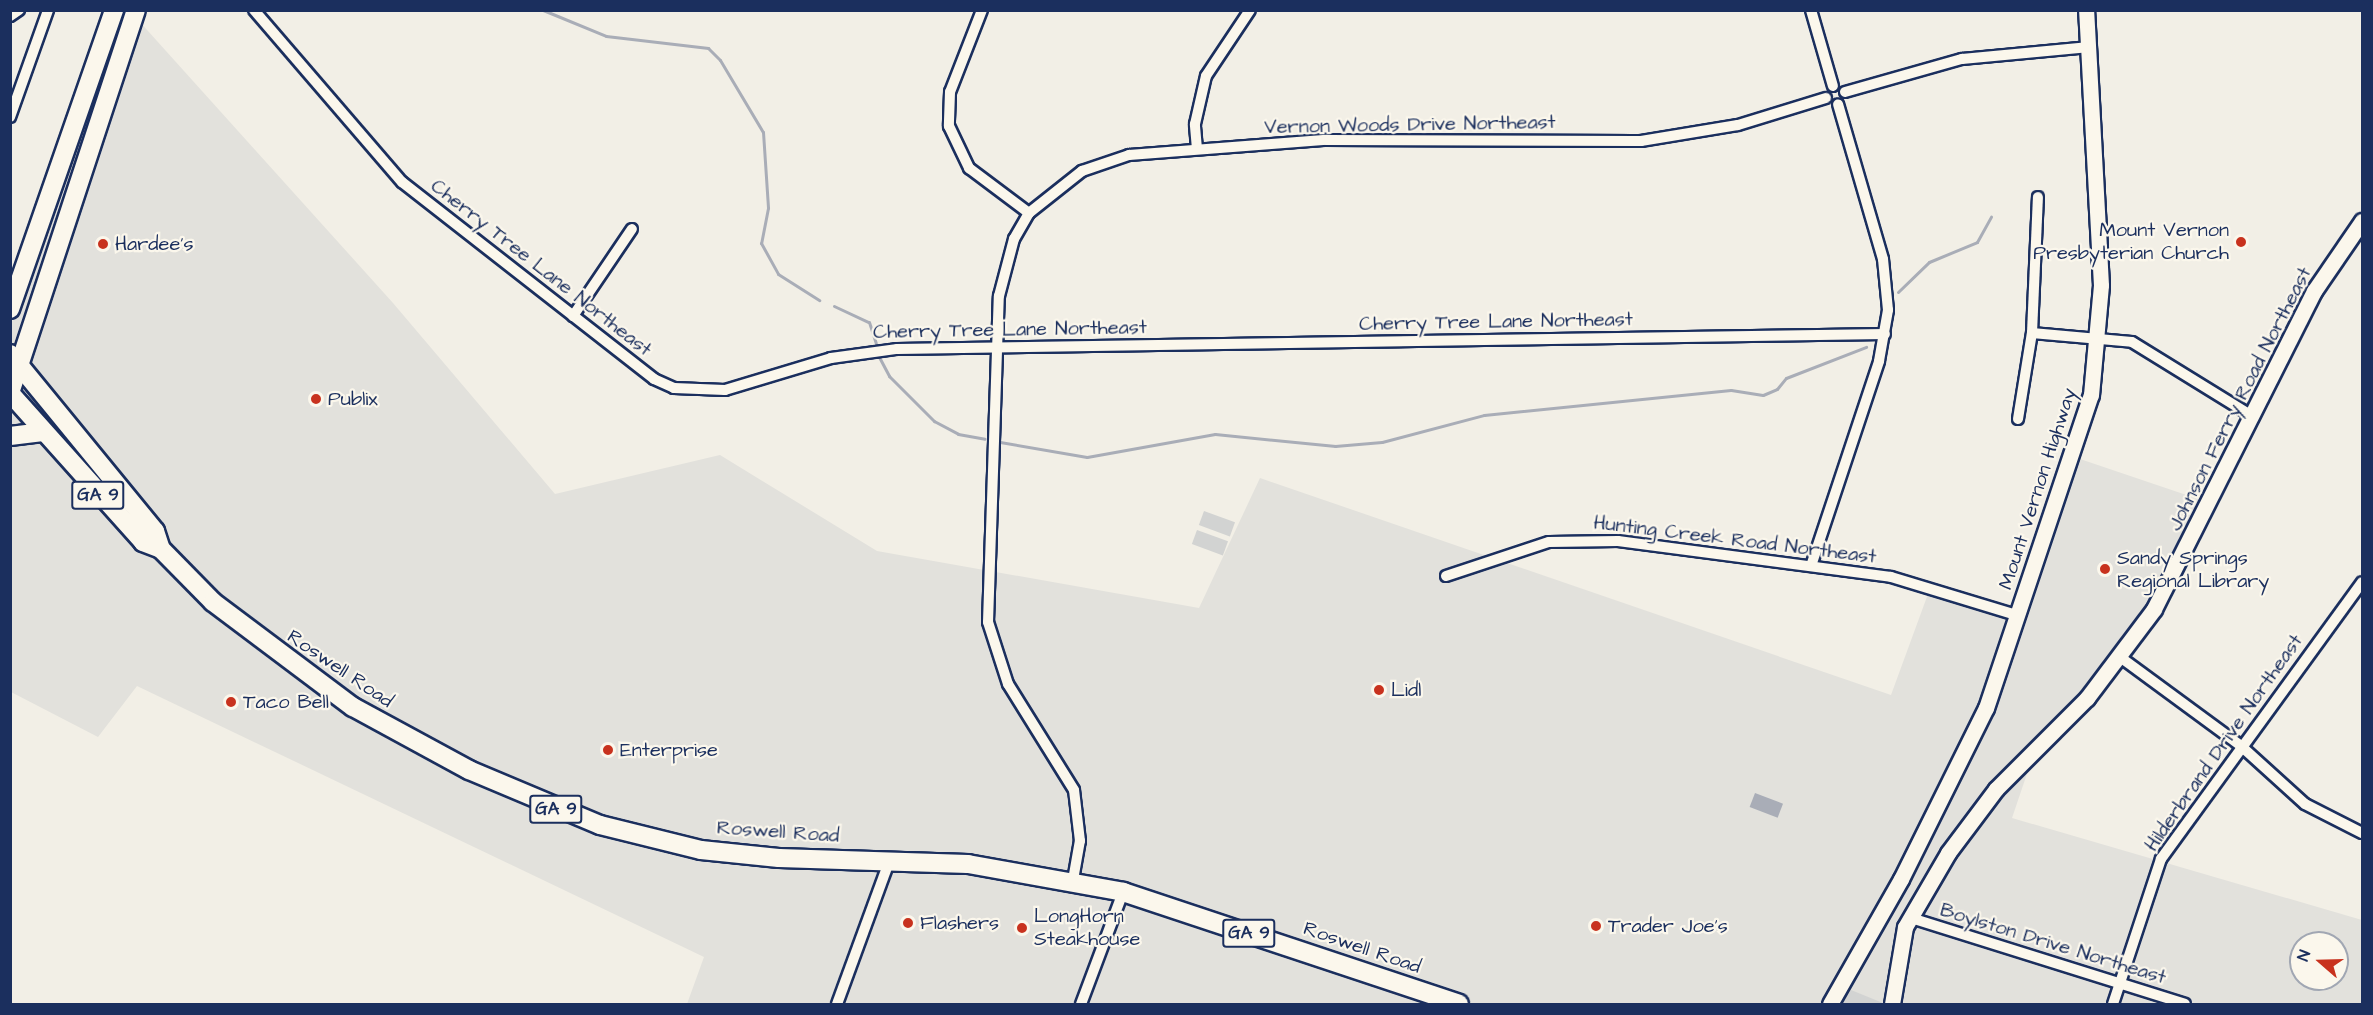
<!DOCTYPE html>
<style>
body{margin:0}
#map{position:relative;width:2373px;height:1015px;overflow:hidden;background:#f2efe6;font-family:"Architects Daughter",sans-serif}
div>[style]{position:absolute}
.built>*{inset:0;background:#e2e1dc}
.green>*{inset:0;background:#d2d3d2;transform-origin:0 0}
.water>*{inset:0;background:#a9adb7;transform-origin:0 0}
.stream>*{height:3px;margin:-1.5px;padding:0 1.5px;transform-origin:1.5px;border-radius:1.5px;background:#a9adb7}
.roads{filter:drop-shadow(2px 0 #1b2f5e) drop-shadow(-2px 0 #1b2f5e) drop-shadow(0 2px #1b2f5e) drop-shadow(0 -2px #1b2f5e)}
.street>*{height:10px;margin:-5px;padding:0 5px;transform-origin:5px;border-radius:5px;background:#fbf7ec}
.secondary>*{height:15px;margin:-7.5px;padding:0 7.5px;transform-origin:7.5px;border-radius:7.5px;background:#fbf7ec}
.primary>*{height:18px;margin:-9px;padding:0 9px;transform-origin:9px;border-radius:9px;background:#fbf7ec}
.dots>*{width:16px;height:16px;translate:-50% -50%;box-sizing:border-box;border:3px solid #fbf7ec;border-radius:50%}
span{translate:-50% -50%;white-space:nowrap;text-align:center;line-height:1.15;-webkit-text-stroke:4.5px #fbf7ec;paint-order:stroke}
.shield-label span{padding:2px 4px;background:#fbf7ec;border:2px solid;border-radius:4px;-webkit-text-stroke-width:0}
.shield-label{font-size:18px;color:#1b2f5e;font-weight:700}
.street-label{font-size:20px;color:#1b2f5e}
.poi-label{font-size:20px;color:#1b2f5e}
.right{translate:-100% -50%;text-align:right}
.left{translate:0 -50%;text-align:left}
.frame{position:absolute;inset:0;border:12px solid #1b2f5e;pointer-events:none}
.north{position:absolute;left:2289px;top:931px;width:60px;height:60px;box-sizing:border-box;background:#fbf7ec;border:2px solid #a1a7b3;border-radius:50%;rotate:290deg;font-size:16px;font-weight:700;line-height:24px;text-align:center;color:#1b2f5e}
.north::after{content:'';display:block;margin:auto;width:21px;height:27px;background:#c8321e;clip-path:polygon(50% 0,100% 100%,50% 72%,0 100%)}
</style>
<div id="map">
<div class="built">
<i style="clip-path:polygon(evenodd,130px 11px,393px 303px,555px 494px,720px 455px,877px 551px,1199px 608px,1260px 478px,1891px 695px,1932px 583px,2025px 609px,2080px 459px,2216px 505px,2114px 670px,2034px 753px,2012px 818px,2362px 920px,2362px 1004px,687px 1004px,704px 957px,137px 686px,98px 737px,11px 692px,10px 327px,130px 11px,2301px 943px,2337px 943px,2337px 979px,2301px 979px,2301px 943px)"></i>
</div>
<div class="green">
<i style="left:1204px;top:511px;width:33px;height:15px;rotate:20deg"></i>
<i style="left:1197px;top:530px;width:33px;height:15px;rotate:20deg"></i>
<i style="clip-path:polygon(1851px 990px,1883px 1003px,1883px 1004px,1840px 1004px)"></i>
</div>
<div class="water">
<i style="left:1755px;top:793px;width:30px;height:15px;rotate:21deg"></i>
</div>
<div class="stream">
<i style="left:543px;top:10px;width:68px;rotate:22.4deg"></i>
<i style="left:606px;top:36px;width:103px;rotate:6.7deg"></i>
<i style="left:708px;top:48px;width:17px;rotate:45deg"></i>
<i style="left:720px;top:60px;width:84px;rotate:59.2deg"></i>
<i style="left:763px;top:132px;width:76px;rotate:86.2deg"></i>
<i style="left:768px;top:208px;width:36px;rotate:101deg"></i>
<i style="left:761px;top:243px;width:35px;rotate:61deg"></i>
<i style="left:778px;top:274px;width:49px;rotate:32.4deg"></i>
<i style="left:1898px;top:292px;width:43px;rotate:-44.1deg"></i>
<i style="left:1929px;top:262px;width:52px;rotate:-22.6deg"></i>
<i style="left:1977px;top:242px;width:29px;rotate:-61deg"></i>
<i style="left:834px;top:306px;width:38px;rotate:25deg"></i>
<i style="left:869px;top:322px;width:22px;rotate:72deg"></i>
<i style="left:878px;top:355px;width:24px;rotate:62deg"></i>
<i style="left:889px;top:376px;width:64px;rotate:45deg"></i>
<i style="left:934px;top:421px;width:27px;rotate:28deg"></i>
<i style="left:958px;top:434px;width:27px;rotate:10deg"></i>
<i style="left:1000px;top:442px;width:88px;rotate:9.8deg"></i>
<i style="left:1087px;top:457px;width:130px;rotate:-10.2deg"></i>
<i style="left:1215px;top:434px;width:121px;rotate:5.7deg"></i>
<i style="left:1335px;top:446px;width:47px;rotate:-4.9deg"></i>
<i style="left:1382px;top:442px;width:106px;rotate:-14.8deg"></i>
<i style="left:1484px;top:415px;width:248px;rotate:-5.8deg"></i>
<i style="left:1731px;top:390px;width:32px;rotate:9deg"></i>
<i style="left:1763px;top:395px;width:15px;rotate:-23deg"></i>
<i style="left:1777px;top:389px;width:14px;rotate:-51deg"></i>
<i style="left:1786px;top:378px;width:86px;rotate:-21.2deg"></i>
</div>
<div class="roads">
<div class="street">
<i style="left:254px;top:10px;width:227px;rotate:49.3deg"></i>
<i style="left:402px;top:182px;width:320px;rotate:38deg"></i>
<i style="left:654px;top:379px;width:22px;rotate:24deg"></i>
<i style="left:674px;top:388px;width:51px;rotate:2.2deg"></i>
<i style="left:725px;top:390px;width:111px;rotate:-16.8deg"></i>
<i style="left:831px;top:358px;width:67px;rotate:-7.8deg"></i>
<i style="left:897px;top:349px;width:988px;rotate:-0.87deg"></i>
<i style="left:982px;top:10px;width:88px;rotate:111.3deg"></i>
<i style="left:950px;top:92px;width:34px;rotate:92deg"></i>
<i style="left:949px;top:126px;width:47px;rotate:64.5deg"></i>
<i style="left:969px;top:168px;width:75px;rotate:36.9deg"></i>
<i style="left:1811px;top:10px;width:79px;rotate:73.9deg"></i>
<i style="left:10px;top:16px;width:11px;rotate:-34deg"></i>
<i style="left:1845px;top:92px;width:122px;rotate:-15.8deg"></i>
<i style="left:1962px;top:59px;width:128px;rotate:-5.4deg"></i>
<i style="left:10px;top:117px;width:114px;rotate:-70.4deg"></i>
<i style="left:1197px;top:149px;width:25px;rotate:-95deg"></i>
<i style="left:1195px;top:124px;width:49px;rotate:-77.1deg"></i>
<i style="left:1206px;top:76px;width:79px;rotate:-56.3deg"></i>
<i style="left:573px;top:316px;width:105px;rotate:-55.9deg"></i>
<i style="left:2032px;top:333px;width:100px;rotate:5.1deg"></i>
<i style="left:2132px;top:342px;width:141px;rotate:31.7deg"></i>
<i style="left:2018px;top:419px;width:87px;rotate:-80.8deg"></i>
<i style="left:2032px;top:333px;width:136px;rotate:-87.5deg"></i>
<i style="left:1811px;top:566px;width:216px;rotate:-71.6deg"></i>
<i style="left:1879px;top:361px;width:52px;rotate:-80deg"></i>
<i style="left:1888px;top:310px;width:51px;rotate:-95.6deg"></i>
<i style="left:1883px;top:259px;width:161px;rotate:-106.2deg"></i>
<i style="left:1446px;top:576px;width:108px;rotate:-18.3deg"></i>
<i style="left:1549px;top:542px;width:69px;rotate:-0.8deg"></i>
<i style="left:1618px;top:541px;width:275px;rotate:7.5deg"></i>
<i style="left:1891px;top:577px;width:134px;rotate:16.9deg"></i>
<i style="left:2120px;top:657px;width:150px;rotate:36.3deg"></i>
<i style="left:2241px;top:746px;width:86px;rotate:42.2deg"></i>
<i style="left:2305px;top:804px;width:64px;rotate:27deg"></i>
<i style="left:1073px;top:880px;width:40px;rotate:-80deg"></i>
<i style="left:1080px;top:841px;width:51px;rotate:-96.7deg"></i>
<i style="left:1074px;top:790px;width:125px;rotate:-121.9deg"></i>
<i style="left:1008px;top:684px;width:65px;rotate:-107.9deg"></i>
<i style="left:988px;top:622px;width:326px;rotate:-88.1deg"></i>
<i style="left:999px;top:296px;width:59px;rotate:-75.3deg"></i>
<i style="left:1014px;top:239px;width:30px;rotate:-60deg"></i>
<i style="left:1029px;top:213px;width:68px;rotate:-38.4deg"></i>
<i style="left:1082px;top:171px;width:50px;rotate:-18.8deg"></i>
<i style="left:1129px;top:155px;width:198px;rotate:-4.4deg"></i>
<i style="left:1326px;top:140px;width:315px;rotate:0.2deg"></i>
<i style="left:1641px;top:141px;width:98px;rotate:-9.4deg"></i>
<i style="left:1738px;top:125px;width:92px;rotate:-17.1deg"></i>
<i style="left:1911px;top:918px;width:287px;rotate:17.4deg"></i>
<i style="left:837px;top:1004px;width:154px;rotate:-69.9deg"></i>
<i style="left:1081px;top:1004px;width:120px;rotate:-69.4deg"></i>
<i style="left:2113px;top:1004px;width:153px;rotate:-71.7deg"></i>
<i style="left:2161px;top:859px;width:342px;rotate:-54deg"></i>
</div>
<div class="secondary">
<i style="left:1830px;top:1004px;width:144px;rotate:-60.4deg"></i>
<i style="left:1901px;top:879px;width:191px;rotate:-63.6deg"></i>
<i style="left:1986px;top:708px;width:330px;rotate:-71.5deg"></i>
<i style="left:2091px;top:395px;width:110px;rotate:-84.8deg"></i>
<i style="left:2101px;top:285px;width:275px;rotate:-93.1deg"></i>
<i style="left:1892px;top:1004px;width:78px;rotate:-80.4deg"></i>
<i style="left:1905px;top:927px;width:86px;rotate:-59.8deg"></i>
<i style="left:1948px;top:853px;width:80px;rotate:-53.1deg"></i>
<i style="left:1996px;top:789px;width:129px;rotate:-45deg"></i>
<i style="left:2087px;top:698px;width:111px;rotate:-53deg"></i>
<i style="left:2154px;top:609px;width:356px;rotate:-63.3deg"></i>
<i style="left:2314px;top:291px;width:85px;rotate:-55.6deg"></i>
</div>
<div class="primary">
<i style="left:10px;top:309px;width:317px;rotate:-70.8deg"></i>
<i style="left:10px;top:354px;width:229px;rotate:50.7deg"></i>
<i style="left:155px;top:531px;width:19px;rotate:72deg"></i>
<i style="left:161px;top:549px;width:74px;rotate:45.5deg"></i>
<i style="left:213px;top:602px;width:175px;rotate:36.9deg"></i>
<i style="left:353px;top:707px;width:132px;rotate:28.5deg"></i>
<i style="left:469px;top:770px;width:142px;rotate:22.8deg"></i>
<i style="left:600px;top:825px;width:104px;rotate:13.9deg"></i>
<i style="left:701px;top:850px;width:78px;rotate:5.9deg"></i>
<i style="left:779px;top:858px;width:189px;rotate:1.8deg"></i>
<i style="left:968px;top:864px;width:158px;rotate:10.2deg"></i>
<i style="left:1123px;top:892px;width:354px;rotate:18.4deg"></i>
<i style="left:10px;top:393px;width:403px;rotate:-71.8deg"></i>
<i style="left:10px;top:393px;width:200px;rotate:48.2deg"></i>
<i style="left:143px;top:542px;width:19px;rotate:21deg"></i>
<i style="left:10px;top:436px;width:33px;rotate:-7deg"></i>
</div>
</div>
<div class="dots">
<i style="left:2241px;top:242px;background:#c8321e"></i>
<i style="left:103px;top:244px;background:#c8321e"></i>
<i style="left:316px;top:399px;background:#c8321e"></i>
<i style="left:2105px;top:569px;background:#c8321e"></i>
<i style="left:1379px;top:690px;background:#c8321e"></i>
<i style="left:231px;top:702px;background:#c8321e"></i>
<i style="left:608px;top:750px;background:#c8321e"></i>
<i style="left:908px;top:923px;background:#c8321e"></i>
<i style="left:1596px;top:926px;background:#c8321e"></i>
<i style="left:1022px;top:928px;background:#c8321e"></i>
</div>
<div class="shield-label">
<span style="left:98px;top:495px">GA 9</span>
<span style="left:556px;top:809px">GA 9</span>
<span style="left:1249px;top:933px">GA 9</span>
</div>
<div class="street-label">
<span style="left:1410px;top:125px;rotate:-1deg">Vernon Woods Drive Northeast</span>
<span style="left:541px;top:268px;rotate:38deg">Cherry Tree Lane Northeast</span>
<span style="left:1496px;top:322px;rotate:-1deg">Cherry Tree Lane Northeast</span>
<span style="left:1010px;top:330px;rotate:-1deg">Cherry Tree Lane Northeast</span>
<span style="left:2240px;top:399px;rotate:-63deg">Johnson Ferry Road Northeast</span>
<span style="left:2038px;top:489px;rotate:-72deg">Mount Vernon Highway</span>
<span style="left:1735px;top:540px;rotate:7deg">Hunting Creek Road Northeast</span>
<span style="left:340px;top:669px;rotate:34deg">Roswell Road</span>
<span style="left:2224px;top:743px;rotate:-55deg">Hilderbrand Drive Northeast</span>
<span style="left:778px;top:832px;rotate:4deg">Roswell Road</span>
<span style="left:2053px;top:944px;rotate:17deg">Boylston Drive Northeast</span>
<span style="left:1362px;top:948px;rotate:19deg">Roswell Road</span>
</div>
<div class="poi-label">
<span class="right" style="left:2229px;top:242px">Mount Vernon<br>Presbyterian Church</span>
<span class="left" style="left:115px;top:244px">Hardee's</span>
<span class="left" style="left:328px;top:399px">Publix</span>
<span class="left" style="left:2117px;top:570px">Sandy Springs<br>Regional Library</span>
<span class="left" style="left:1391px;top:690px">Lidl</span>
<span class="left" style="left:243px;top:702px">Taco Bell</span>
<span class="left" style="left:620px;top:750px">Enterprise</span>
<span class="left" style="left:1034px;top:928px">LongHorn<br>Steakhouse</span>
<span class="left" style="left:920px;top:923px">Flashers</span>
<span class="left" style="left:1608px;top:926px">Trader Joe's</span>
</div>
<div class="frame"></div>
<div class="north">N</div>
</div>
